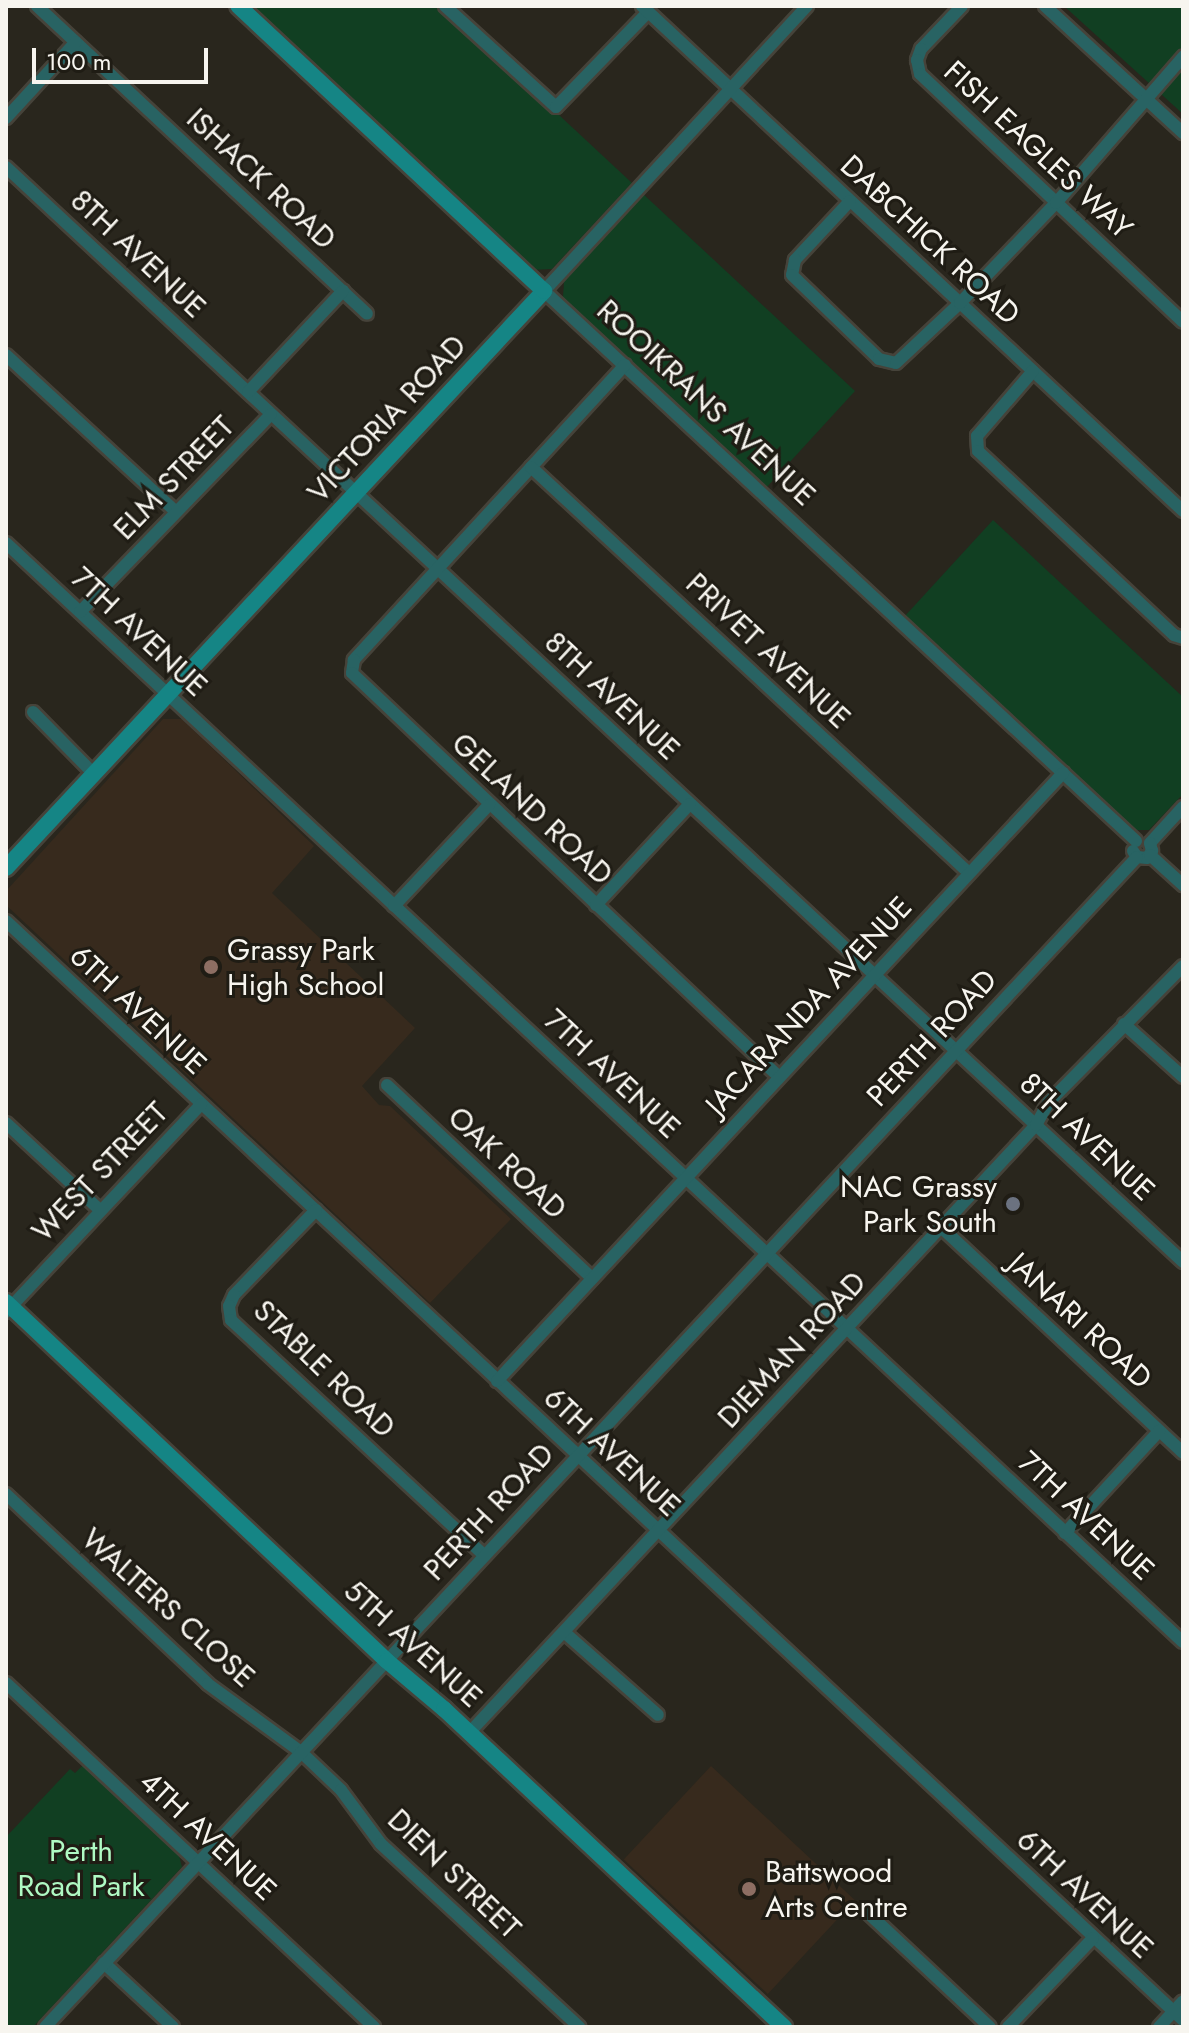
<!DOCTYPE html>
<style>
body{margin:0}
#map{position:relative;width:1189px;height:2033px;overflow:hidden;background:#29261d;font-family:Jost,sans-serif}
div>[style]{position:absolute}
.education>*{inset:0;background:#372a1d;transform-origin:0 0}
.green>*{inset:0;background:#113f22}
.roads{filter:drop-shadow(2px 0 #46433a) drop-shadow(-2px 0 #46433a) drop-shadow(0 2px #46433a) drop-shadow(0 -2px #46433a)}
.street>*{height:12px;margin:-6px;padding:0 6px;transform-origin:6px;border-radius:6px;background:#286363}
.secondary>*{height:16px;margin:-8px;padding:0 8px;transform-origin:8px;border-radius:8px;background:#158585}
.dots>*{width:22px;height:22px;translate:-50% -50%;box-sizing:border-box;border:4px solid #1f1c14;border-radius:50%}
span{translate:-50% -50%;white-space:nowrap;text-align:center;line-height:1.15;-webkit-text-stroke:6px #1f1c14;paint-order:stroke}
.street-label{font-size:30px;color:#f7f5ef}
.poi-label{font-size:30px;color:#f7f5ef}
.left{translate:0 -50%;text-align:left}
.right{translate:-100% -50%;text-align:right}
.park-label{font-size:30px;color:#aff9c3}
.frame{position:absolute;inset:0;border:8px solid #f7f5ef;pointer-events:none}
.scale{position:absolute;left:32px;top:48px;width:176px;height:36px;box-sizing:border-box;border:4px solid #f7f5ef;border-top:0;padding-left:10px;font-size:24px;line-height:28px;white-space:nowrap;color:#f7f5ef;-webkit-text-stroke:6px #1f1c14;paint-order:stroke}
</style>
<div id="map">
<div class="education">
<i style="clip-path:polygon(163px 719px,182px 719px,314px 846px,272px 893px,415px 1028px,362px 1086px,379px 1105px,390px 1106px,511px 1219px,430px 1303px,6px 905px,6px 891px)"></i>
<i style="left:711px;top:1766px;width:197px;height:128px;rotate:43deg"></i>
</div>
<div class="green">
<i style="clip-path:polygon(247px 6px,442px 6px,632px 183px,552px 269px,531px 270px)"></i>
<i style="clip-path:polygon(1064px 6px,1183px 6px,1183px 114px)"></i>
<i style="clip-path:polygon(642px 193px,855px 391px,766px 488px,563px 297px,564px 282px)"></i>
<i style="clip-path:polygon(993px 520px,1183px 697px,1183px 794px,1149px 830px,1132px 830px,904px 617px)"></i>
<i style="clip-path:polygon(84px 1764px,178px 1852px,182px 1867px,33px 2027px,6px 2027px,6px 1837px,70px 1769px,75px 1773px)"></i>
</div>
<div class="roads">
<div class="street">
<i style="left:37px;top:6px;width:451px;rotate:43deg"></i>
<i style="left:445px;top:6px;width:150px;rotate:42.3deg"></i>
<i style="left:556px;top:107px;width:132px;rotate:-45.9deg"></i>
<i style="left:642px;top:6px;width:740px;rotate:43.03deg"></i>
<i style="left:807px;top:6px;width:388px;rotate:132.7deg"></i>
<i style="left:544px;top:291px;width:808px;rotate:42.89deg"></i>
<i style="left:962px;top:6px;width:59px;rotate:133.6deg"></i>
<i style="left:921px;top:49px;width:12px;rotate:110deg"></i>
<i style="left:917px;top:60px;width:14px;rotate:78deg"></i>
<i style="left:920px;top:74px;width:361px;rotate:43.3deg"></i>
<i style="left:1045px;top:6px;width:188px;rotate:42.6deg"></i>
<i style="left:6px;top:118px;width:103px;rotate:-47.4deg"></i>
<i style="left:6px;top:167px;width:1608px;rotate:42.93deg"></i>
<i style="left:850px;top:201px;width:81px;rotate:133deg"></i>
<i style="left:795px;top:260px;width:15px;rotate:101deg"></i>
<i style="left:792px;top:275px;width:121px;rotate:44deg"></i>
<i style="left:879px;top:359px;width:17px;rotate:13deg"></i>
<i style="left:896px;top:363px;width:88px;rotate:-43.2deg"></i>
<i style="left:960px;top:303px;width:139px;rotate:-46.2deg"></i>
<i style="left:1056px;top:203px;width:194px;rotate:-49deg"></i>
<i style="left:6px;top:355px;width:231px;rotate:42.7deg"></i>
<i style="left:625px;top:365px;width:401px;rotate:132.6deg"></i>
<i style="left:354px;top:660px;width:13px;rotate:99deg"></i>
<i style="left:352px;top:673px;width:586px;rotate:43.41deg"></i>
<i style="left:1033px;top:371px;width:86px;rotate:130.7deg"></i>
<i style="left:977px;top:436px;width:15px;rotate:86deg"></i>
<i style="left:978px;top:451px;width:269px;rotate:43.2deg"></i>
<i style="left:1174px;top:635px;width:9px;rotate:18deg"></i>
<i style="left:248px;top:392px;width:139px;rotate:-46.8deg"></i>
<i style="left:531px;top:467px;width:597px;rotate:42.83deg"></i>
<i style="left:6px;top:543px;width:1610px;rotate:43.04deg"></i>
<i style="left:80px;top:612px;width:275px;rotate:-46deg"></i>
<i style="left:33px;top:712px;width:87px;rotate:45.5deg"></i>
<i style="left:1150px;top:843px;width:49px;rotate:-47.5deg"></i>
<i style="left:1133px;top:851px;width:7px;rotate:56deg"></i>
<i style="left:1137px;top:857px;width:10px;rotate:6deg"></i>
<i style="left:1147px;top:858px;width:9px;rotate:-54deg"></i>
<i style="left:1152px;top:851px;width:8px;rotate:-104deg"></i>
<i style="left:1150px;top:855px;width:45px;rotate:42.3deg"></i>
<i style="left:596px;top:905px;width:138px;rotate:-47.1deg"></i>
<i style="left:394px;top:906px;width:139px;rotate:-46.8deg"></i>
<i style="left:6px;top:921px;width:1610px;rotate:43.04deg"></i>
<i style="left:1124px;top:1024px;width:79px;rotate:41.9deg"></i>
<i style="left:387px;top:1085px;width:282px;rotate:43.3deg"></i>
<i style="left:6px;top:1123px;width:127px;rotate:42.8deg"></i>
<i style="left:316px;top:1210px;width:118px;rotate:134deg"></i>
<i style="left:234px;top:1295px;width:12px;rotate:114deg"></i>
<i style="left:229px;top:1306px;width:14px;rotate:82deg"></i>
<i style="left:231px;top:1320px;width:345px;rotate:42.9deg"></i>
<i style="left:941px;top:1227px;width:331px;rotate:43deg"></i>
<i style="left:6px;top:1312px;width:285px;rotate:-46.8deg"></i>
<i style="left:497px;top:1381px;width:831px;rotate:-47.05deg"></i>
<i style="left:6px;top:1494px;width:277px;rotate:43.2deg"></i>
<i style="left:208px;top:1684px;width:115px;rotate:36.2deg"></i>
<i style="left:301px;top:1752px;width:55px;rotate:43.5deg"></i>
<i style="left:341px;top:1790px;width:67px;rotate:53.5deg"></i>
<i style="left:381px;top:1844px;width:270px;rotate:42.7deg"></i>
<i style="left:1065px;top:1533px;width:139px;rotate:-47.3deg"></i>
<i style="left:564px;top:1632px;width:125px;rotate:41.4deg"></i>
<i style="left:6px;top:1683px;width:504px;rotate:43.07deg"></i>
<i style="left:469px;top:1733px;width:831px;rotate:-47deg"></i>
<i style="left:1036px;top:1125px;width:26px;rotate:-61deg"></i>
<i style="left:1049px;top:1102px;width:191px;rotate:-45.4deg"></i>
<i style="left:867px;top:1912px;width:168px;rotate:43.1deg"></i>
<i style="left:104px;top:1963px;width:94px;rotate:42.8deg"></i>
<i style="left:45px;top:2027px;width:1600px;rotate:-46.97deg"></i>
<i style="left:1008px;top:2027px;width:123px;rotate:-46.3deg"></i>
<i style="left:1159px;top:2027px;width:35px;rotate:-47deg"></i>
</div>
<div class="secondary">
<i style="left:6px;top:868px;width:789px;rotate:-47deg"></i>
<i style="left:544px;top:291px;width:418px;rotate:-137deg"></i>
<i style="left:6px;top:1302px;width:523px;rotate:43.3deg"></i>
<i style="left:387px;top:1661px;width:75px;rotate:40.1deg"></i>
<i style="left:444px;top:1709px;width:466px;rotate:43.1deg"></i>
</div>
</div>
<div class="dots">
<i style="left:211px;top:967px;background:#8d6e63"></i>
<i style="left:1013px;top:1204px;background:#6b7280"></i>
<i style="left:749px;top:1889px;background:#8d6e63"></i>
</div>
<div class="street-label">
<span style="left:1038px;top:150px;rotate:43deg">FISH EAGLES WAY</span>
<span style="left:261px;top:179px;rotate:43deg">ISHACK ROAD</span>
<span style="left:930px;top:240px;rotate:43deg">DABCHICK ROAD</span>
<span style="left:138px;top:254px;rotate:43deg">8TH AVENUE</span>
<span style="left:706px;top:403px;rotate:43deg">ROOIKRANS AVENUE</span>
<span style="left:387px;top:419px;rotate:-47deg">VICTORIA ROAD</span>
<span style="left:174px;top:478px;rotate:-46deg">ELM STREET</span>
<span style="left:139px;top:632px;rotate:43deg">7TH AVENUE</span>
<span style="left:768px;top:651px;rotate:43deg">PRIVET AVENUE</span>
<span style="left:612px;top:696px;rotate:43deg">8TH AVENUE</span>
<span style="left:532px;top:809px;rotate:43deg">GELAND ROAD</span>
<span style="left:809px;top:1006px;rotate:-47deg">JACARANDA AVENUE</span>
<span style="left:138px;top:1010px;rotate:43deg">6TH AVENUE</span>
<span style="left:932px;top:1038px;rotate:-47deg">PERTH ROAD</span>
<span style="left:612px;top:1074px;rotate:43deg">7TH AVENUE</span>
<span style="left:1087px;top:1137px;rotate:43deg">8TH AVENUE</span>
<span style="left:507px;top:1163px;rotate:43deg">OAK ROAD</span>
<span style="left:100px;top:1172px;rotate:-46deg">WEST STREET</span>
<span style="left:1080px;top:1321px;rotate:43deg">JANARI ROAD</span>
<span style="left:792px;top:1350px;rotate:-47deg">DIEMAN ROAD</span>
<span style="left:324px;top:1369px;rotate:44deg">STABLE ROAD</span>
<span style="left:612px;top:1452px;rotate:43deg">6TH AVENUE</span>
<span style="left:489px;top:1512px;rotate:-47deg">PERTH ROAD</span>
<span style="left:1086px;top:1516px;rotate:43deg">7TH AVENUE</span>
<span style="left:168px;top:1608px;rotate:42deg">WALTERS CLOSE</span>
<span style="left:413px;top:1644px;rotate:42deg">5TH AVENUE</span>
<span style="left:208px;top:1836px;rotate:43deg">4TH AVENUE</span>
<span style="left:454px;top:1874px;rotate:44deg">DIEN STREET</span>
<span style="left:1085px;top:1894px;rotate:43deg">6TH AVENUE</span>
</div>
<div class="poi-label">
<span class="left" style="left:227px;top:967px">Grassy Park<br>High School</span>
<span class="right" style="left:997px;top:1204px">NAC Grassy<br>Park South</span>
<span class="left" style="left:765px;top:1889px">Battswood<br>Arts Centre</span>
</div>
<div class="park-label">
<span style="left:81px;top:1868px">Perth<br>Road Park</span>
</div>
<div class="frame"></div>
<div class="scale">100 m</div>
</div>
